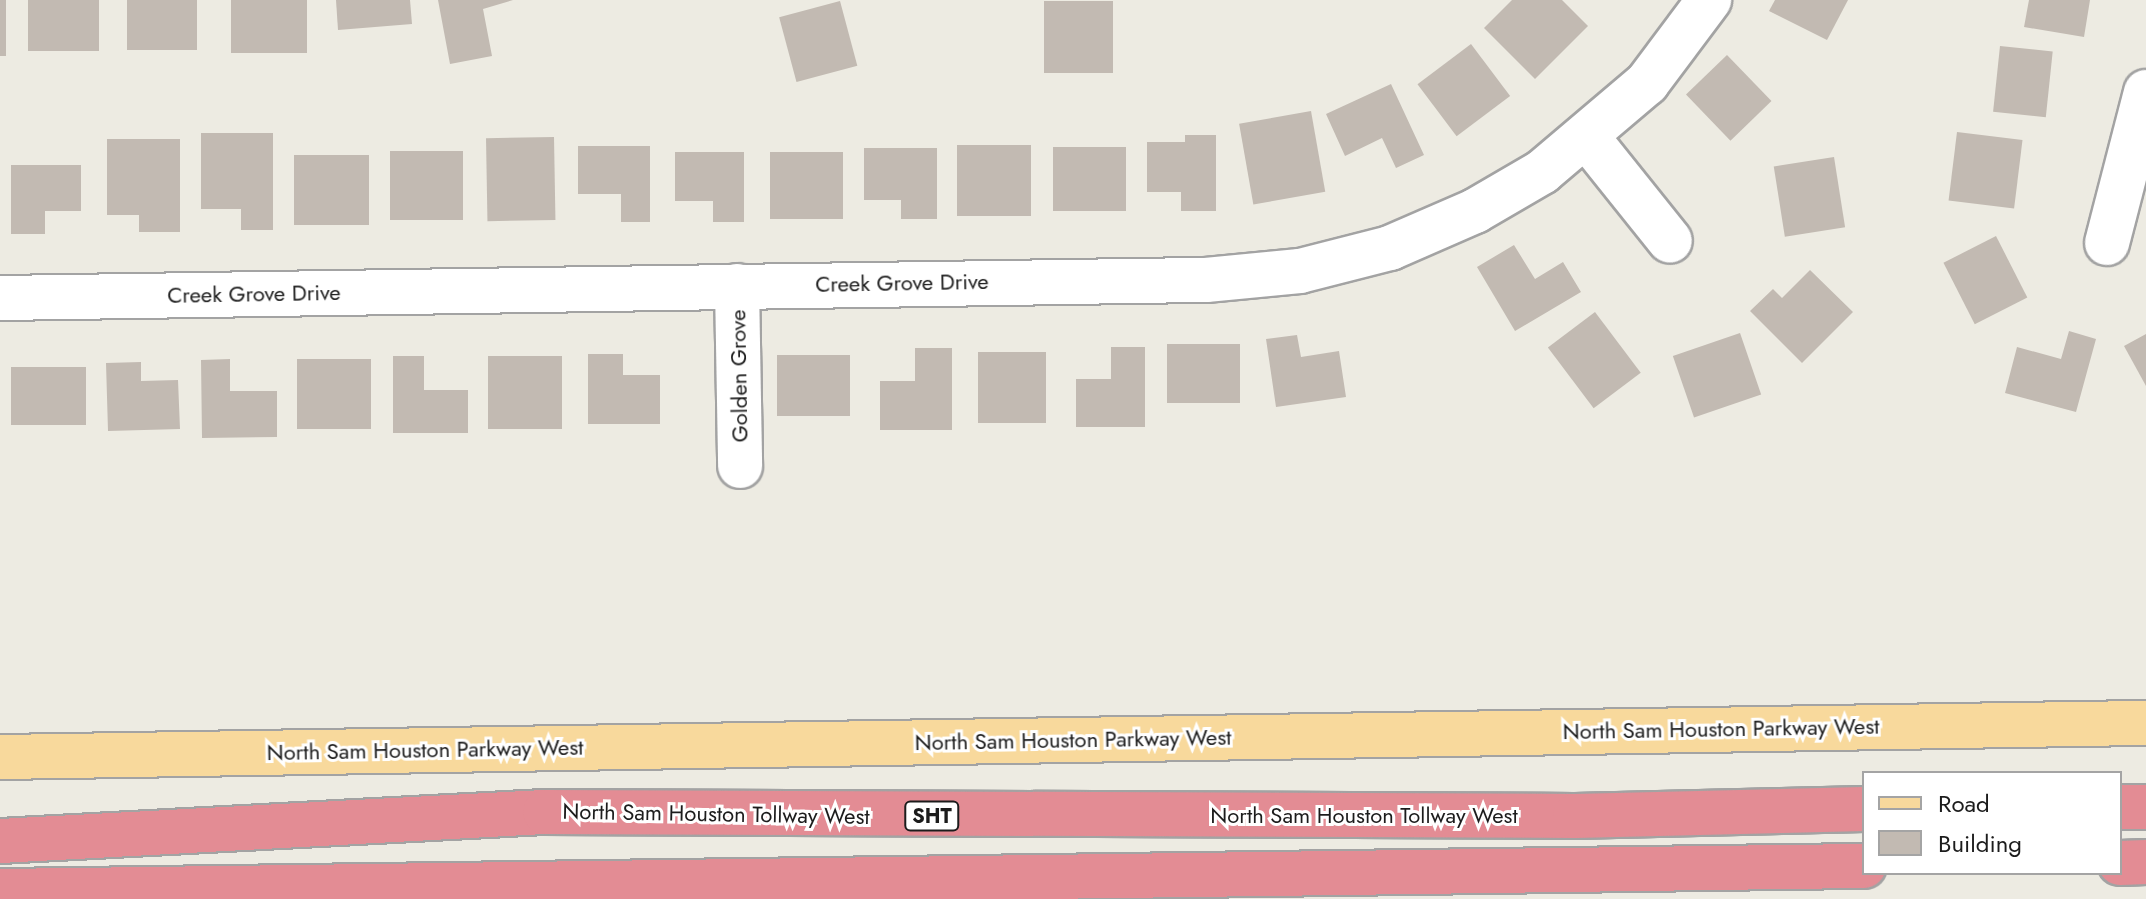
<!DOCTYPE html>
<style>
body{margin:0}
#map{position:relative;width:2146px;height:899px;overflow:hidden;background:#edebe2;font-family:Jost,sans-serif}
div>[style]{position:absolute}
.building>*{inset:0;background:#c2bab2;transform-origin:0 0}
.roads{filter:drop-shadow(2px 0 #a3a3a3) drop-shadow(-2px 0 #a3a3a3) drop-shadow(0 2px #a3a3a3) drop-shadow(0 -2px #a3a3a3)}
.minor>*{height:44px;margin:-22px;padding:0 22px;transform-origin:22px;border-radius:22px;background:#fff}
.major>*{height:44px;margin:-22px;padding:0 22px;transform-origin:22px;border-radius:22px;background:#f8d99c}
.highway>*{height:44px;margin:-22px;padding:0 22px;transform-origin:22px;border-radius:22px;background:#e38c94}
span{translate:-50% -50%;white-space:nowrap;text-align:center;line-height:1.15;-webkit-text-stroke:6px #fff;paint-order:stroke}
.shield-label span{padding:2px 6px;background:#fff;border:2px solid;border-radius:6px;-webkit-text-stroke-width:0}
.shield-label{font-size:20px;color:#1c1c1c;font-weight:700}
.street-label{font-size:22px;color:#1c1c1c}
.legend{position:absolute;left:1862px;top:771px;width:260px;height:104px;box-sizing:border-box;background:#fff;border:2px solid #a4a4a4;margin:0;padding:10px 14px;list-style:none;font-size:24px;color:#1c1c1c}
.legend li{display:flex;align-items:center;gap:16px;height:40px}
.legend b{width:40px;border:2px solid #a4a4a4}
</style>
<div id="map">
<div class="building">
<i style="left:0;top:0;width:6px;height:56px"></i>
<i style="left:28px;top:0;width:71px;height:51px"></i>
<i style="left:127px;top:0;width:70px;height:50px"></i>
<i style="left:231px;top:0;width:76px;height:53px"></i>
<i style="clip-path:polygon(336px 0,410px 0,412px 24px,338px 30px)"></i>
<i style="clip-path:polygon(438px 0,513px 0,483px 9px,492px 56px,450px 64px)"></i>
<i style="clip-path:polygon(1512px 0,1562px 0,1588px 26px,1535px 79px,1484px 28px)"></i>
<i style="clip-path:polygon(1775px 0,1848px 0,1827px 40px,1769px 11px)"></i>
<i style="clip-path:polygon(2029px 0,2090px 0,2084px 37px,2024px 27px)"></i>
<i style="left:840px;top:1px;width:67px;height:63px;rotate:75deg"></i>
<i style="left:1044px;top:1px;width:69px;height:72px"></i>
<i style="left:1471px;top:44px;width:65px;height:67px;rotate:53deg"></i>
<i style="left:2000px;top:46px;width:53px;height:66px;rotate:6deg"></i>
<i style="left:1727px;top:55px;width:64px;height:57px;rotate:46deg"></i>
<i style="clip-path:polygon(1391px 84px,1424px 155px,1396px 168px,1382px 138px,1345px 156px,1326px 114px)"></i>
<i style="left:1311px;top:111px;width:82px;height:73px;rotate:80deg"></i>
<i style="left:1957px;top:132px;width:66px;height:69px;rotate:7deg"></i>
<i style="clip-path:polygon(201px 133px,273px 133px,273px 230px,241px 230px,241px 209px,201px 209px)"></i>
<i style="clip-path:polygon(1185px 135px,1216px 135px,1216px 211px,1181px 211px,1181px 192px,1147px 192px,1147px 142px,1185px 142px)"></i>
<i style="left:554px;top:137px;width:83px;height:68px;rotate:89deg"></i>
<i style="clip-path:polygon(107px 139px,180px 139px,180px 232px,139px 232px,139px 215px,107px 215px)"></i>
<i style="left:957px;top:145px;width:74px;height:71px"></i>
<i style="clip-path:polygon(578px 146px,650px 146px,650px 222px,621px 222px,621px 194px,578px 194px)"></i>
<i style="left:1053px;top:147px;width:73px;height:64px"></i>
<i style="clip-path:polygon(864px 148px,937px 148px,937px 219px,901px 219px,901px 200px,864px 200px)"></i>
<i style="left:390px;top:151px;width:73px;height:69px"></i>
<i style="clip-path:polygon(675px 152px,744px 152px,744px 222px,713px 222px,713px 201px,675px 201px)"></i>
<i style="left:770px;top:152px;width:73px;height:67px"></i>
<i style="left:294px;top:155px;width:75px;height:70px"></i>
<i style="left:1834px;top:157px;width:71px;height:61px;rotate:81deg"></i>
<i style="clip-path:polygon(11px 165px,81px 165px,81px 211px,45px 211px,45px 234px,11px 234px)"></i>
<i style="left:1996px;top:236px;width:69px;height:59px;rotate:63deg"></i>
<i style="clip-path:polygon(1514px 245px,1535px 279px,1563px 262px,1581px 292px,1515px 331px,1477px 267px)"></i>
<i style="clip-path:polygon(1810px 270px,1853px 312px,1802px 363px,1750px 311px,1773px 289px,1782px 298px)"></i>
<i style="left:1595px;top:312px;width:76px;height:59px;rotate:53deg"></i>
<i style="clip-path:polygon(2069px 331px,2096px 339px,2076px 412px,2005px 393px,2017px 347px,2061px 359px)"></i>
<i style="left:1740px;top:333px;width:65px;height:71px;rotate:71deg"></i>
<i style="clip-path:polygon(2146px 334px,2146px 386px,2124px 346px)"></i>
<i style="clip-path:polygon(1297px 335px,1301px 357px,1339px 351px,1346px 397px,1276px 407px,1266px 339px)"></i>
<i style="left:1167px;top:344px;width:73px;height:59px"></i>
<i style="clip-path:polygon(1111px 347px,1145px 347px,1145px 427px,1076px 427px,1076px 379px,1111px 379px)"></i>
<i style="clip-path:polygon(915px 348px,952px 348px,952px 430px,880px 430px,880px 381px,915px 381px)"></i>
<i style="left:978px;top:352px;width:68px;height:71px"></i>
<i style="clip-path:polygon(588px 354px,623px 354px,623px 375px,660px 375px,660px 424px,588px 424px)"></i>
<i style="left:777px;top:355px;width:73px;height:61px"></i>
<i style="clip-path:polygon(393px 356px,424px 356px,424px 390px,468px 390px,468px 433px,393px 433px)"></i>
<i style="left:488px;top:356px;width:74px;height:73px"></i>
<i style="clip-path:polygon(230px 359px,230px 391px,277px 391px,277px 437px,202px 438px,201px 360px)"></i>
<i style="left:297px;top:359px;width:74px;height:70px"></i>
<i style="clip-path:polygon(141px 362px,141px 381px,178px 380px,180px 429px,108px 431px,106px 363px)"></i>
<i style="left:11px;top:367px;width:75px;height:58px"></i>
</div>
<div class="roads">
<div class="minor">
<i style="left:1586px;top:136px;width:134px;rotate:51.3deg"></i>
<i style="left:2107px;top:243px;width:156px;rotate:-75.5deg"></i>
<i style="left:737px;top:286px;width:180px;rotate:89deg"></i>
<i style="left:0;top:298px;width:1206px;rotate:-0.86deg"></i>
<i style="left:1206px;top:280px;width:94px;rotate:-5.5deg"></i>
<i style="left:1300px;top:271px;width:93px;rotate:-14.3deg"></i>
<i style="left:1390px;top:248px;width:93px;rotate:-23.5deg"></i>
<i style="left:1475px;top:211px;width:78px;rotate:-30.2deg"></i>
<i style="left:1542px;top:172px;width:138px;rotate:-40.3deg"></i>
<i style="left:1647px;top:83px;width:104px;rotate:-53.2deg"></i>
</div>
<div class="major">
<i style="left:0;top:757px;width:2146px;rotate:-0.91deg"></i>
</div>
<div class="highway">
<i style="left:2120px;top:807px;width:26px"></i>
<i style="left:0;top:841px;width:546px;rotate:-3.05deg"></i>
<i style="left:545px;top:812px;width:1030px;rotate:0.22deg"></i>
<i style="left:1575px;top:816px;width:289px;rotate:-1.4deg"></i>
<i style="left:2120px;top:863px;width:26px;rotate:-2deg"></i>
<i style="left:0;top:891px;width:1864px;rotate:-0.77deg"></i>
</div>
</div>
<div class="shield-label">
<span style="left:932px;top:816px">SHT</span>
</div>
<div class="street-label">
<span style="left:902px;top:283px;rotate:-1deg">Creek Grove Drive</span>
<span style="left:254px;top:294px;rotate:-1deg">Creek Grove Drive</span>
<span style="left:739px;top:376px;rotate:-91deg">Golden Grove</span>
<span style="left:1721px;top:729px;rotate:-1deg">North Sam Houston Parkway West</span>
<span style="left:1073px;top:740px;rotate:-1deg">North Sam Houston Parkway West</span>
<span style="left:425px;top:750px;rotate:-1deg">North Sam Houston Parkway West</span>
<span style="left:716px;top:814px;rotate:1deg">North Sam Houston Tollway West</span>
<span style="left:1364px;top:816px">North Sam Houston Tollway West</span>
</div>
<ul class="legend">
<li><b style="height:10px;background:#f8d99c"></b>Road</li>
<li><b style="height:22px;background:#c2bab2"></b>Building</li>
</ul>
</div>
